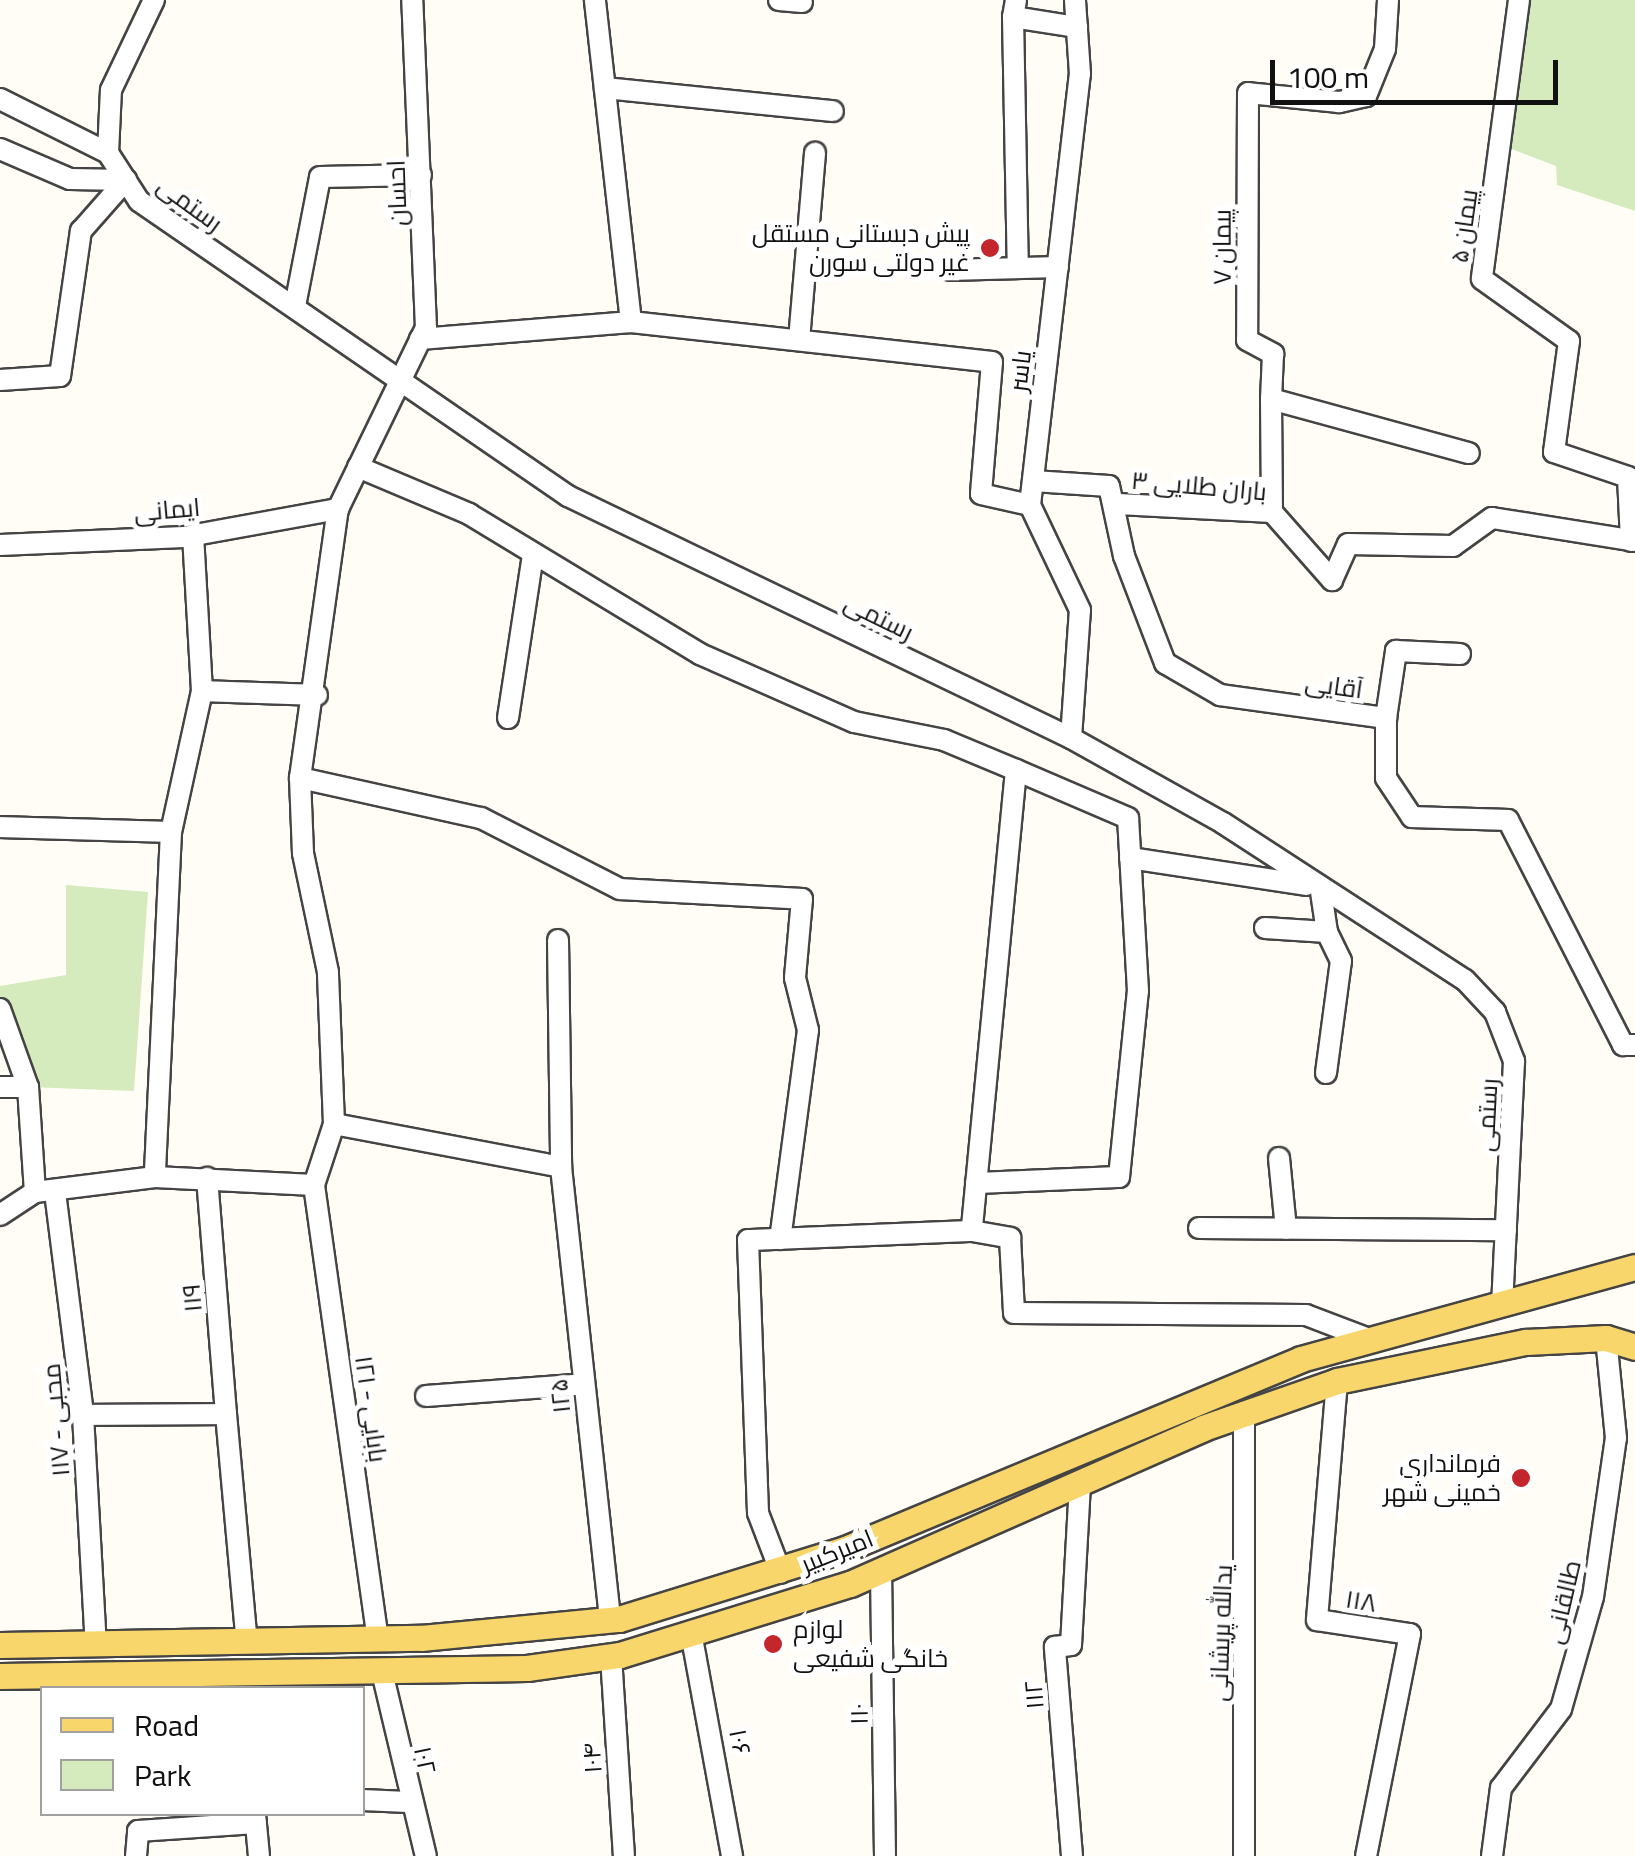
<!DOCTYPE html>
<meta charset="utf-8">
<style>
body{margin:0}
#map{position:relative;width:1635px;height:1856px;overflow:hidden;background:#fffdf5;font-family:Georgia,Cairo,serif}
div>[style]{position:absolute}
.green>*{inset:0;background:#d5ebbd}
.roads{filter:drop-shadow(2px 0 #444) drop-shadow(-2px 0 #444) drop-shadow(0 2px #444) drop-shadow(0 -2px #444)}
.minor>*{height:20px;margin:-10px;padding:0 10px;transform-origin:10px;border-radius:10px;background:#fff}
.major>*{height:25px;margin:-12.5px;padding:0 12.5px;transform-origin:12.5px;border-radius:12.5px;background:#f9d66b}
.dots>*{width:28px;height:28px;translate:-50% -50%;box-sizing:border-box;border:5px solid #fff;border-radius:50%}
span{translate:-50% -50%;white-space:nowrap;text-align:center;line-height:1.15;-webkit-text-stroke:10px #fff;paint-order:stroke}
.street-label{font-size:25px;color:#111}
.poi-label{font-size:25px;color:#111}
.right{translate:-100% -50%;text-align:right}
.left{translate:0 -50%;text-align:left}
.legend{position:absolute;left:40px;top:1686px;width:325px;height:130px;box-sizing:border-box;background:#fff;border:2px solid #a0a0a0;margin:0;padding:12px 18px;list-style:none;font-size:30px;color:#111}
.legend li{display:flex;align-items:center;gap:20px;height:50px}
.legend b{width:50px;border:2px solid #a0a0a0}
.scale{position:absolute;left:1270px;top:60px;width:288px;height:45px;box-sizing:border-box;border:5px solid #111;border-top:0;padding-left:12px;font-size:30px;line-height:35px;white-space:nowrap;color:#111;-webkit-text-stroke:8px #fff;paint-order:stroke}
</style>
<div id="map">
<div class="green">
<i style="clip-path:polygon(1523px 0,1635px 0,1635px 211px,1557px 185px,1556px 166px,1509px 148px)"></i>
<i style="clip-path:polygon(66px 885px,148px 892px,134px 1091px,28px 1087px,0 1001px,0 986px,66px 975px)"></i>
</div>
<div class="roads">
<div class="minor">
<i style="left:779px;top:0;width:23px;rotate:5deg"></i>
<i style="left:1016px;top:0;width:17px;rotate:100deg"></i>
<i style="left:1013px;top:17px;width:65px;rotate:8.9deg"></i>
<i style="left:1388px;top:0;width:49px;rotate:93.5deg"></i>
<i style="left:1385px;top:49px;width:51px;rotate:112deg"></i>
<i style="left:1366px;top:96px;width:28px;rotate:167deg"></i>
<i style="left:1339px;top:102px;width:91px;rotate:-174.4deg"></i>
<i style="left:1248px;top:93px;width:247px;rotate:90.2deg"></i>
<i style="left:1247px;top:340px;width:30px;rotate:28deg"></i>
<i style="left:1273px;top:354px;width:45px;rotate:92.5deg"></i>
<i style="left:1271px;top:399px;width:205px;rotate:15.3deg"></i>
<i style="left:1519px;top:0;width:281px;rotate:97.6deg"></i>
<i style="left:1482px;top:279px;width:107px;rotate:35.5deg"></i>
<i style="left:1569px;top:341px;width:112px;rotate:97.7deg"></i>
<i style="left:1554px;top:452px;width:78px;rotate:18.7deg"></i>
<i style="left:1628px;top:477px;width:64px;rotate:87.3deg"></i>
<i style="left:1013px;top:17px;width:251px;rotate:88.9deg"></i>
<i style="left:605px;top:88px;width:229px;rotate:5.8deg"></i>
<i style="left:0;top:99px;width:121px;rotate:26.6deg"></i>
<i style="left:108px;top:153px;width:57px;rotate:57.1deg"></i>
<i style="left:139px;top:201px;width:521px;rotate:34.51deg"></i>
<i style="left:568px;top:496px;width:558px;rotate:25.69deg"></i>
<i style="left:1071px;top:738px;width:174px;rotate:29.2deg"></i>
<i style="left:1223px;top:823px;width:288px;rotate:33deg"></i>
<i style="left:1465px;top:980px;width:44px;rotate:46.8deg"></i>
<i style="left:1495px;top:1012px;width:53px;rotate:68.8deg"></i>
<i style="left:1514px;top:1061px;width:245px;rotate:92.8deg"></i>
<i style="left:0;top:149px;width:76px;rotate:23.2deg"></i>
<i style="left:70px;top:179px;width:56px;rotate:1deg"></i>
<i style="left:108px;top:153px;width:63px;rotate:-87.3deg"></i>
<i style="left:111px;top:90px;width:100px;rotate:-64.5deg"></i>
<i style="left:950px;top:270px;width:108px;rotate:-1.6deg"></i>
<i style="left:295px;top:306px;width:131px;rotate:-79deg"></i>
<i style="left:320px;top:177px;width:101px;rotate:-1.1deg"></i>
<i style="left:631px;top:322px;width:363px;rotate:6.3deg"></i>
<i style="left:992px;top:362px;width:132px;rotate:94.8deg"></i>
<i style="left:981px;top:494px;width:50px;rotate:12.7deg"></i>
<i style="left:420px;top:339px;width:212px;rotate:-4.6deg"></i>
<i style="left:631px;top:322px;width:324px;rotate:-96.4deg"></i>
<i style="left:799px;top:340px;width:188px;rotate:-85.1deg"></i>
<i style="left:0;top:380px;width:60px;rotate:-3.8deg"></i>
<i style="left:60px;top:376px;width:147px;rotate:-81.8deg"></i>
<i style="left:81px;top:231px;width:68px;rotate:-48.6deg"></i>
<i style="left:1271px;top:399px;width:113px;rotate:89.5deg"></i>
<i style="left:358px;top:467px;width:121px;rotate:22.9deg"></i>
<i style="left:469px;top:514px;width:270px;rotate:31.2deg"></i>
<i style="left:700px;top:654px;width:168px;rotate:23.8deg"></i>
<i style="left:854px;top:722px;width:92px;rotate:11.3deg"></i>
<i style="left:944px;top:740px;width:78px;rotate:22.6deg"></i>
<i style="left:1016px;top:770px;width:463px;rotate:95.5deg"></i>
<i style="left:972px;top:1231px;width:224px;rotate:177.7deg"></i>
<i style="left:748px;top:1240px;width:273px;rotate:87.9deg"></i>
<i style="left:758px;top:1513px;width:64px;rotate:69deg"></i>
<i style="left:1033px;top:481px;width:76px;rotate:3.8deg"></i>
<i style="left:1109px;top:486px;width:72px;rotate:77.9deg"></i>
<i style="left:1124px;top:556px;width:115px;rotate:69deg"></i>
<i style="left:1165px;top:663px;width:64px;rotate:30.2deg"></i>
<i style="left:1220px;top:695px;width:168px;rotate:7.9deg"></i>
<i style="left:1386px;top:718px;width:60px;rotate:90deg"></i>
<i style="left:1386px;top:778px;width:47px;rotate:56.3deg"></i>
<i style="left:1412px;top:817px;width:96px;rotate:1.8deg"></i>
<i style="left:1508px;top:820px;width:253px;rotate:62.9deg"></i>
<i style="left:1623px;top:1045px;width:12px"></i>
<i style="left:1118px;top:504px;width:154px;rotate:3deg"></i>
<i style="left:1272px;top:512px;width:91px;rotate:48.6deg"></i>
<i style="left:1332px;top:580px;width:39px;rotate:-66deg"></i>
<i style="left:1348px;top:544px;width:105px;rotate:1.1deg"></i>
<i style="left:1453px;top:546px;width:48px;rotate:-35.7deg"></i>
<i style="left:1492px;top:518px;width:145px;rotate:9.1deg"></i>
<i style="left:0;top:545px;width:184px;rotate:-2.5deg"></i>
<i style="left:184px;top:537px;width:157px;rotate:-10.3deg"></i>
<i style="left:202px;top:691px;width:115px;rotate:2deg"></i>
<i style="left:508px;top:718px;width:166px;rotate:-81.3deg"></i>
<i style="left:1386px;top:718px;width:68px;rotate:-81.5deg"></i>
<i style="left:1396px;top:651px;width:64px;rotate:2.7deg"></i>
<i style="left:1071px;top:738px;width:128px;rotate:-86deg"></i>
<i style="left:1080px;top:610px;width:116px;rotate:-115.5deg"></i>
<i style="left:1030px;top:505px;width:434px;rotate:-83.4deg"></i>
<i style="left:1080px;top:74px;width:74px;rotate:-93.9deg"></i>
<i style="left:300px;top:778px;width:185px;rotate:12.5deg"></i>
<i style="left:481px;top:818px;width:156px;rotate:27.1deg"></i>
<i style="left:620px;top:889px;width:182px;rotate:3.1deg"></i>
<i style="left:802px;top:899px;width:79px;rotate:95.1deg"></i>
<i style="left:795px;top:978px;width:54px;rotate:76deg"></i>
<i style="left:808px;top:1030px;width:211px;rotate:97.6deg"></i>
<i style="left:0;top:827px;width:171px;rotate:1.7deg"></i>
<i style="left:171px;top:832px;width:345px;rotate:92.7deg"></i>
<i style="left:171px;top:832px;width:144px;rotate:-77.6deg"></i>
<i style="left:202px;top:691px;width:156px;rotate:-93.3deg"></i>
<i style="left:1130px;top:858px;width:178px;rotate:8.7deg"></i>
<i style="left:1265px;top:928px;width:62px;rotate:3.7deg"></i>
<i style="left:1327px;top:932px;width:40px;rotate:-98.5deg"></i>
<i style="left:558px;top:940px;width:227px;rotate:89.2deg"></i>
<i style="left:0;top:1009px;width:83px;rotate:70.3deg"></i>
<i style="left:28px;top:1087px;width:105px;rotate:86.2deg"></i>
<i style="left:35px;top:1192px;width:121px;rotate:-7.1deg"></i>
<i style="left:155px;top:1177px;width:159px;rotate:2.9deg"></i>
<i style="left:314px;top:1185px;width:64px;rotate:-71.8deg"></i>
<i style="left:334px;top:1124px;width:152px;rotate:-92.3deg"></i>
<i style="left:328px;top:972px;width:122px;rotate:-101.9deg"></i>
<i style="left:303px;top:853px;width:75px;rotate:-92.3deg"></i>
<i style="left:300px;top:778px;width:272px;rotate:-82deg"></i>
<i style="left:338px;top:509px;width:201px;rotate:-64.1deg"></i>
<i style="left:426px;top:328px;width:328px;rotate:-92.4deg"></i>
<i style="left:1326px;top:1073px;width:113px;rotate:-82.4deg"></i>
<i style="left:1341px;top:961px;width:32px;rotate:-116deg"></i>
<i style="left:0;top:1087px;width:28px"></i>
<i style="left:334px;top:1124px;width:231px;rotate:10.7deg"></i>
<i style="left:561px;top:1167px;width:456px;rotate:83.8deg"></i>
<i style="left:1279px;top:1158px;width:71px;rotate:84.4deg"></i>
<i style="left:976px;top:1183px;width:143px;rotate:-2.4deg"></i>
<i style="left:1119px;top:1177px;width:187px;rotate:-84.2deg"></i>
<i style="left:1138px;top:991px;width:173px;rotate:-93.3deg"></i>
<i style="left:1128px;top:818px;width:122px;rotate:-156.8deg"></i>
<i style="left:314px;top:1185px;width:458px;rotate:82deg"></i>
<i style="left:55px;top:1192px;width:225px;rotate:82.8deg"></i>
<i style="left:83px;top:1415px;width:229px;rotate:86.8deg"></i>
<i style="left:0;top:1215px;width:42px;rotate:-33.3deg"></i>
<i style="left:1199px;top:1228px;width:307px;rotate:0.4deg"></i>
<i style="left:972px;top:1231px;width:39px;rotate:10deg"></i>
<i style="left:1010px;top:1238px;width:75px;rotate:86.9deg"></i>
<i style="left:1014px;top:1313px;width:292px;rotate:0.4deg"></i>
<i style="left:1306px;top:1315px;width:67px;rotate:20.9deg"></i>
<i style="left:1337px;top:1381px;width:240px;rotate:94.8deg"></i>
<i style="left:1317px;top:1620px;width:94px;rotate:8.6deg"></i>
<i style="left:1410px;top:1634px;width:226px;rotate:101.2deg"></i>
<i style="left:426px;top:1396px;width:158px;rotate:-4.3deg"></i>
<i style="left:1244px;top:1412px;width:444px;rotate:90deg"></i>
<i style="left:226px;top:1414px;width:230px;rotate:84.8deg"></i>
<i style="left:83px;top:1415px;width:143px;rotate:-0.4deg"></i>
<i style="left:226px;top:1414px;width:237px;rotate:-94.6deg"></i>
<i style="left:881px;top:1570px;width:286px;rotate:89.2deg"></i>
<i style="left:692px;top:1638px;width:222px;rotate:79.6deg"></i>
<i style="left:611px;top:1656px;width:200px;rotate:86.3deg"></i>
<i style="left:382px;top:1672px;width:189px;rotate:76.6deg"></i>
<i style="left:362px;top:1800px;width:46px;rotate:2.5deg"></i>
<i style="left:255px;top:1814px;width:42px;rotate:84.6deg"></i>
<i style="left:136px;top:1856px;width:25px;rotate:-85deg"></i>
<i style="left:138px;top:1831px;width:118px;rotate:-3.9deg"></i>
<i style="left:1072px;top:1856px;width:210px;rotate:-94.7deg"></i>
<i style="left:1055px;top:1647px;width:16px;rotate:-7deg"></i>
<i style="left:1071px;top:1645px;width:162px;rotate:-86.8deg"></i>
<i style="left:1492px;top:1856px;width:69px;rotate:-82.5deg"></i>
<i style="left:1501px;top:1788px;width:99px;rotate:-52.8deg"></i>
<i style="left:1561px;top:1709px;width:116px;rotate:-74.1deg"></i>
<i style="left:1593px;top:1597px;width:161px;rotate:-81.8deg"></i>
<i style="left:1616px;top:1438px;width:100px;rotate:-95.7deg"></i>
</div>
<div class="major">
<i style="left:0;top:1645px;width:421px;rotate:-1deg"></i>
<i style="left:421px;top:1638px;width:199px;rotate:-5.5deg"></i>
<i style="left:619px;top:1619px;width:237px;rotate:-17.2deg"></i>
<i style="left:845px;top:1549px;width:494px;rotate:-22.6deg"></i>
<i style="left:1301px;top:1359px;width:346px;rotate:-15.4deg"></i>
<i style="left:0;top:1676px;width:527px;rotate:-0.87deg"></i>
<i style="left:527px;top:1668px;width:94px;rotate:-8deg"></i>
<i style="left:620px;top:1655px;width:241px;rotate:-17.2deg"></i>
<i style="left:850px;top:1584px;width:386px;rotate:-23.8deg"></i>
<i style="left:1203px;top:1428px;width:142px;rotate:-19.3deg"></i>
<i style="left:1337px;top:1381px;width:193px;rotate:-11.7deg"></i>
<i style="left:1526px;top:1342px;width:80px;rotate:-2.9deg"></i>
<i style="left:1606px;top:1338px;width:30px;rotate:17deg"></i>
</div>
</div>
<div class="dots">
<i style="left:990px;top:248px;background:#c4262e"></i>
<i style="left:1521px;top:1478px;background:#c4262e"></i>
<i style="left:773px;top:1644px;background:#c4262e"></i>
</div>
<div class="street-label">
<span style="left:397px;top:193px;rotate:-92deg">احسان</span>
<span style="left:190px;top:204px;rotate:36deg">رستمی</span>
<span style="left:1464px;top:226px;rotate:-82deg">پیمان ۵</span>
<span style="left:1222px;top:247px;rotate:-90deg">پیمان ۷</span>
<span style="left:1020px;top:371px;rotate:-83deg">یاسر</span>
<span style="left:1199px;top:486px;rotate:5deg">باران طلایی ۳</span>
<span style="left:167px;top:510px;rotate:-5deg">ایمانی</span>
<span style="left:879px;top:617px;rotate:26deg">رستمی</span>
<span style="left:1334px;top:686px;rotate:8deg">آقایی</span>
<span style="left:1487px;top:1115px;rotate:-87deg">رستمی</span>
<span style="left:192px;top:1298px;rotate:-95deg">۱۱۹</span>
<span style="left:560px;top:1396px;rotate:-96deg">۱۲۵</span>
<span style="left:371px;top:1409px;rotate:82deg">بابایی - ۱۲۱</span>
<span style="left:56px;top:1420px;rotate:-95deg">محبی - ۱۱۷</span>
<span style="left:837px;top:1551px;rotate:-22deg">امیرکبیر</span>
<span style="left:1361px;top:1601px;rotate:9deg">۱۱۸</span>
<span style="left:1563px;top:1602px;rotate:-77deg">طالقانی</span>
<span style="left:1221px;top:1633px;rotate:-88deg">یدالله پریشانی</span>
<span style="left:1034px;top:1695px;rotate:-95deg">۱۱۲</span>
<span style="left:859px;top:1714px;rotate:-91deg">۱۱۰</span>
<span style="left:740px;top:1742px;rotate:79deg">۱۰۶</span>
<span style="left:592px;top:1758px;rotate:-94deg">۱۰۴</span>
<span style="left:425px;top:1760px;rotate:78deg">۱۰۲</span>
</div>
<div class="poi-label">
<span class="right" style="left:970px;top:248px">پیش دبستانی مستقل<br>غیر دولتی سورن</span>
<span class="right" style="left:1501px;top:1478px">فرمانداری<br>خمینی شهر</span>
<span class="left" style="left:793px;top:1644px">لوازم<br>خانگی شفیعی</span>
</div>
<ul class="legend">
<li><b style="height:12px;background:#f9d66b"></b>Road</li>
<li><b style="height:28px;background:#d5ebbd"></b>Park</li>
</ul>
<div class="scale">100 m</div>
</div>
